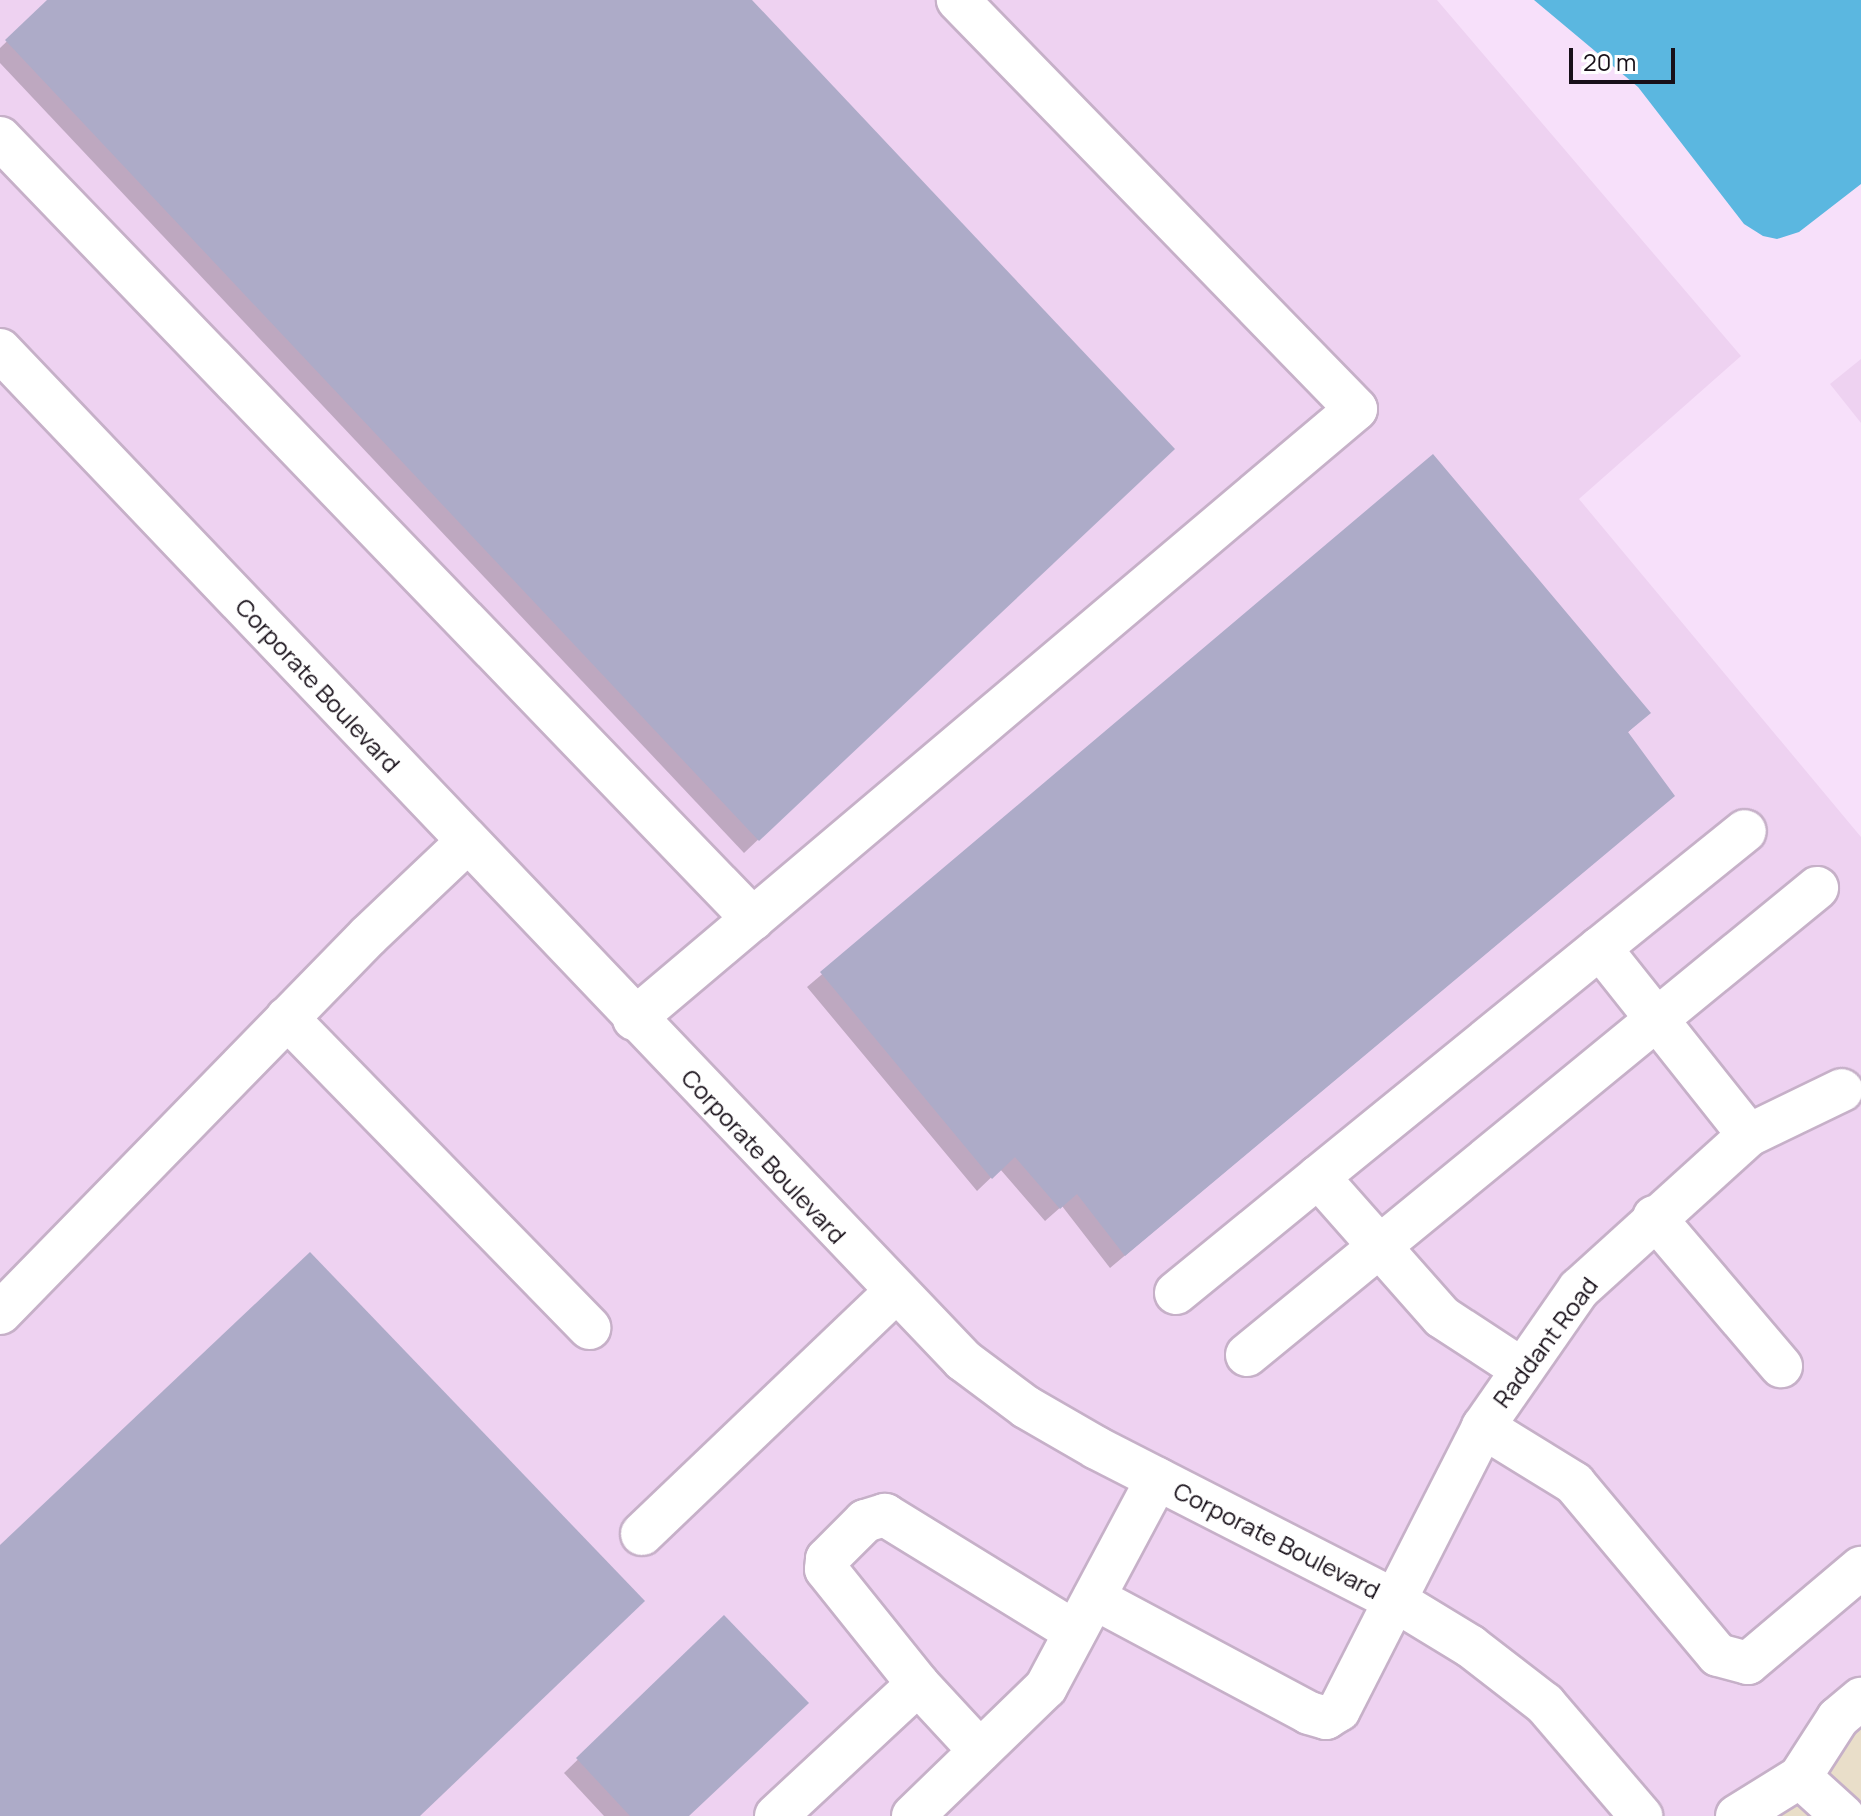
<!DOCTYPE html>
<style>
body{margin:0}
#map{position:relative;width:1861px;height:1816px;overflow:hidden;background:#f7e0fa;font-family:Manrope,sans-serif}
div>[style]{position:absolute}
.commercial>*{inset:0;background:#e9dec9}
.built>*{inset:0;background:#eed2f1}
.water>*{inset:0;background:#5bb7e0}
.shadow>*{inset:0;background:#0003}
.building>*{inset:0;background:#adabc8}
.roads{filter:drop-shadow(2px 0 #c6b0c8) drop-shadow(-2px 0 #c6b0c8) drop-shadow(0 2px #c6b0c8) drop-shadow(0 -2px #c6b0c8)}
.minor>*{height:42px;margin:-21px;padding:0 21px;transform-origin:21px;border-radius:21px;background:#fff}
span{translate:-50% -50%;white-space:nowrap;text-align:center;line-height:1.15;-webkit-text-stroke:6px #fff;paint-order:stroke}
.street-label{font-size:24px;color:#181019}
.scale{position:absolute;left:1569px;top:48px;width:106px;height:36px;box-sizing:border-box;border:4px solid #181019;border-top:0;padding-left:10px;font-size:24px;line-height:28px;white-space:nowrap;color:#181019;-webkit-text-stroke:6px #fff;paint-order:stroke}
</style>
<div id="map">
<div class="commercial">
<i style="clip-path:polygon(1861px 1699px,1861px 1816px,1724px 1816px)"></i>
</div>
<div class="built">
<i style="clip-path:polygon(0 0,1437px 0,1741px 356px,1579px 499px,1861px 837px,1861px 1699px,1724px 1816px,0 1816px)"></i>
<i style="clip-path:polygon(1861px 359px,1861px 423px,1830px 384px)"></i>
</div>
<div class="water">
<i style="clip-path:polygon(1534px 0,1861px 0,1861px 184px,1799px 232px,1777px 239px,1763px 236px,1744px 224px,1638px 87px)"></i>
</div>
<div class="shadow">
<i style="clip-path:polygon(50px 0,749px 0,1158px 462px,744px 853px,0 63px,0 48px)"></i>
<i style="clip-path:polygon(1433px 457px,1648px 713px,1627px 733px,1658px 809px,1110px 1268px,1062px 1206px,1045px 1221px,1000px 1169px,977px 1191px,807px 987px)"></i>
<i style="clip-path:polygon(724px 1618px,687px 1816px,604px 1816px,564px 1773px)"></i>
</div>
<div class="building">
<i style="clip-path:polygon(47px 0,752px 0,1175px 449px,759px 841px,5px 40px)"></i>
<i style="clip-path:polygon(1433px 454px,1651px 713px,1628px 732px,1675px 796px,1125px 1256px,1077px 1194px,1060px 1209px,1015px 1157px,992px 1179px,820px 972px)"></i>
<i style="clip-path:polygon(310px 1252px,645px 1601px,420px 1816px,0 1816px,0 1545px)"></i>
<i style="clip-path:polygon(724px 1615px,809px 1703px,689px 1816px,630px 1816px,576px 1758px)"></i>
</div>
<div class="roads">
<div class="minor">
<i style="left:0;top:138px;width:1085px;rotate:46.05deg"></i>
<i style="left:0;top:350px;width:1396px;rotate:46.36deg"></i>
<i style="left:963px;top:1360px;width:79px;rotate:36.7deg"></i>
<i style="left:1026px;top:1407px;width:82px;rotate:30deg"></i>
<i style="left:1097px;top:1448px;width:336px;rotate:27.1deg"></i>
<i style="left:1396px;top:1601px;width:87px;rotate:31.3deg"></i>
<i style="left:1470px;top:1646px;width:95px;rotate:37.7deg"></i>
<i style="left:1545px;top:1704px;width:148px;rotate:49.4deg"></i>
<i style="left:1600px;top:948px;width:186px;rotate:-38.9deg"></i>
<i style="left:287px;top:1018px;width:433px;rotate:45.7deg"></i>
<i style="left:634px;top:1019px;width:945px;rotate:-40.19deg"></i>
<i style="left:1356px;top:409px;width:571px;rotate:-134.22deg"></i>
<i style="left:1654px;top:1217px;width:196px;rotate:49.6deg"></i>
<i style="left:1176px;top:1293px;width:183px;rotate:-39.2deg"></i>
<i style="left:0;top:1313px;width:527px;rotate:-45.69deg"></i>
<i style="left:368px;top:936px;width:137px;rotate:-43.5deg"></i>
<i style="left:1247px;top:1355px;width:737px;rotate:-39.33deg"></i>
<i style="left:1520px;top:1368px;width:93px;rotate:-146.8deg"></i>
<i style="left:1442px;top:1317px;width:187px;rotate:-131.5deg"></i>
<i style="left:1318px;top:1177px;width:363px;rotate:-39.1deg"></i>
<i style="left:1600px;top:948px;width:239px;rotate:51.5deg"></i>
<i style="left:1483px;top:1427px;width:107px;rotate:31.6deg"></i>
<i style="left:1574px;top:1483px;width:224px;rotate:50.1deg"></i>
<i style="left:1718px;top:1655px;width:31px;rotate:15deg"></i>
<i style="left:1748px;top:1663px;width:148px;rotate:-40.1deg"></i>
<i style="left:642px;top:1534px;width:349px;rotate:-43.7deg"></i>
<i style="left:1094px;top:1598px;width:244px;rotate:28.1deg"></i>
<i style="left:1309px;top:1713px;width:18px;rotate:16deg"></i>
<i style="left:1326px;top:1718px;width:15px;rotate:-32deg"></i>
<i style="left:1339px;top:1710px;width:318px;rotate:-63deg"></i>
<i style="left:1483px;top:1427px;width:168px;rotate:-55.2deg"></i>
<i style="left:1579px;top:1289px;width:229px;rotate:-42.2deg"></i>
<i style="left:1749px;top:1135px;width:103px;rotate:-25.8deg"></i>
<i style="left:918px;top:1684px;width:147px;rotate:-128.7deg"></i>
<i style="left:826px;top:1569px;width:10px;rotate:-84deg"></i>
<i style="left:827px;top:1559px;width:54px;rotate:-45deg"></i>
<i style="left:865px;top:1521px;width:21px;rotate:-17deg"></i>
<i style="left:885px;top:1515px;width:223px;rotate:31.6deg"></i>
<i style="left:1800px;top:1777px;width:70px;rotate:-57.2deg"></i>
<i style="left:1838px;top:1718px;width:30px;rotate:-40deg"></i>
<i style="left:776px;top:1816px;width:194px;rotate:-42.9deg"></i>
<i style="left:918px;top:1684px;width:91px;rotate:47.2deg"></i>
<i style="left:913px;top:1816px;width:185px;rotate:-44.1deg"></i>
<i style="left:1046px;top:1687px;width:236px;rotate:-61.9deg"></i>
<i style="left:1737px;top:1816px;width:74px;rotate:-31.8deg"></i>
<i style="left:1800px;top:1777px;width:58px;rotate:42.2deg"></i>
</div>
</div>
<div class="street-label">
<span style="left:318px;top:685px;rotate:47deg">Corporate Boulevard</span>
<span style="left:764px;top:1156px;rotate:47deg">Corporate Boulevard</span>
<span style="left:1545px;top:1342px;rotate:-53deg">Raddant Road</span>
<span style="left:1277px;top:1540px;rotate:27deg">Corporate Boulevard</span>
</div>
<div class="scale">20 m</div>
</div>
